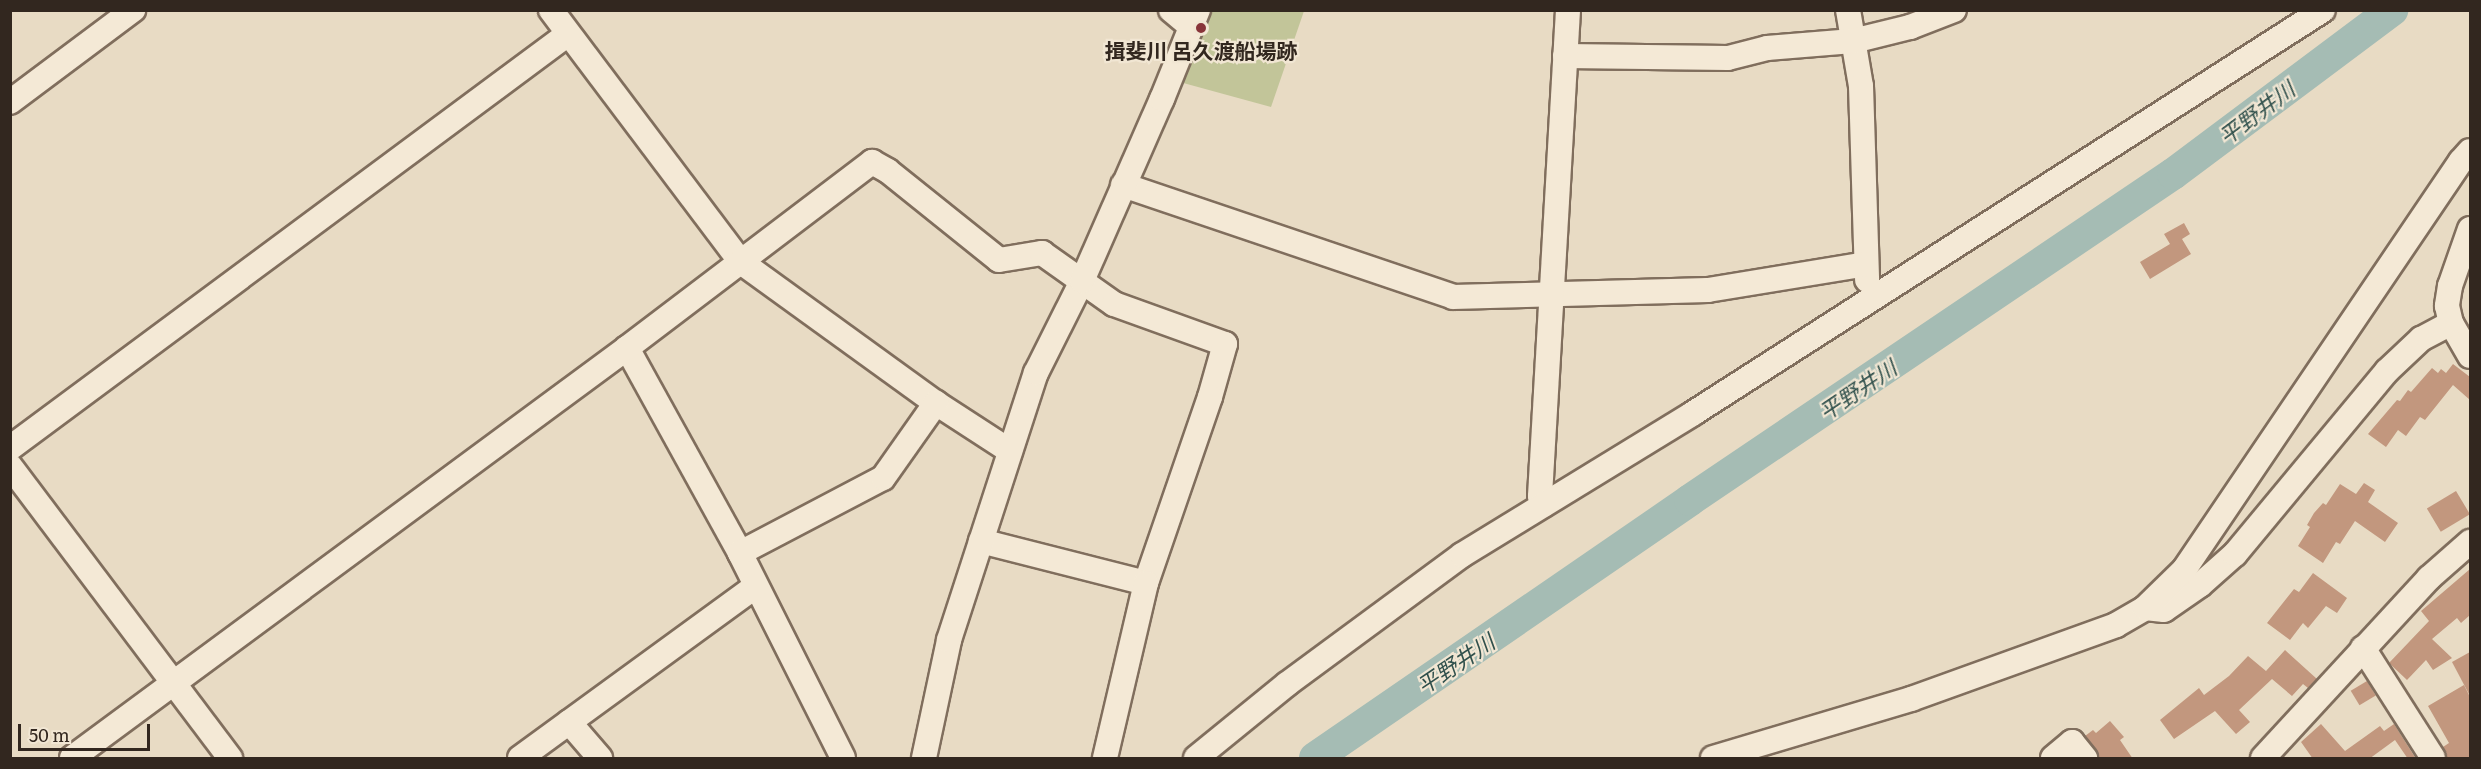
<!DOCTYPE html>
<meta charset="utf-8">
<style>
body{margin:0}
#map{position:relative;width:2481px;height:769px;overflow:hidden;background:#e8dbc4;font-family:Literata,"Noto Sans JP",serif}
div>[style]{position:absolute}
.green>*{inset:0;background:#c2c599}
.river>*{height:32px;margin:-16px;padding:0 16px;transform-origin:16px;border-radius:16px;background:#a5bcb4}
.building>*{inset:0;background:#c2977e;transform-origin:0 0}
.roads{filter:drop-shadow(2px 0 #806e5d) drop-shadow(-2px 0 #806e5d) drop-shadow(0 2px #806e5d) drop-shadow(0 -2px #806e5d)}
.minor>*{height:24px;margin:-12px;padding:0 12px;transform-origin:12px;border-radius:12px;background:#f4e9d6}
.dots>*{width:16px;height:16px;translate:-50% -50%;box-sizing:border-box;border:3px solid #f1e6d3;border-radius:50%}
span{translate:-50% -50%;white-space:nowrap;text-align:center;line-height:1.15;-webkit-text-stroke:4.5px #f1e6d3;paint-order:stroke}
.poi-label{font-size:21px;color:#32271f;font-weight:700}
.water-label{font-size:22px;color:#30504c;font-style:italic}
.frame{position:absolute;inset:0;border:12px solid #32271f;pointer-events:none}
.scale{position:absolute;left:18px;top:724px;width:132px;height:27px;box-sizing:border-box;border:3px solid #32271f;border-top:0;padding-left:8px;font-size:18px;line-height:21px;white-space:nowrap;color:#32271f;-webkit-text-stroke:4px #f1e6d3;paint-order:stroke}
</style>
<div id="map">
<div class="green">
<i style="clip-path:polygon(1206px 11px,1304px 11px,1271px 107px,1176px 81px)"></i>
</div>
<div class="river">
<i style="left:1315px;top:758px;width:455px;rotate:-34.5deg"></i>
<i style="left:1690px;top:500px;width:583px;rotate:-34.02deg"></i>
<i style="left:2173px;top:174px;width:274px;rotate:-36.8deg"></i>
</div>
<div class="building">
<i style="clip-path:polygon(2184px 223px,2190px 234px,2182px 239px,2191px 254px,2150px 279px,2140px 262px,2170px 244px,2164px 234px)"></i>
<i style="clip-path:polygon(2453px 364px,2470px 377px,2470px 400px,2453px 385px,2425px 420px,2420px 417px,2406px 436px,2398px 430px,2386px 447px,2368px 434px,2397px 400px,2400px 401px,2408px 390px,2411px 392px,2432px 368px,2438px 373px,2441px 369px,2446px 373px)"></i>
<i style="clip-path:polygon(2364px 483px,2375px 490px,2368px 502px,2398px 523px,2385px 542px,2355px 521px,2340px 544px,2336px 542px,2323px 563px,2298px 546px,2310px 527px,2307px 525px,2314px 513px,2323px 503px,2326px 505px,2340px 484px,2356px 494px)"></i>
<i style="left:2456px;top:491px;width:27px;height:34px;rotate:59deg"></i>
<i style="clip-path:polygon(2470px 569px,2470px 615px,2461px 623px,2457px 618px,2432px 639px,2452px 658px,2433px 670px,2426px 660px,2407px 680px,2389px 663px,2429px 621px,2421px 611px)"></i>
<i style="clip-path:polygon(2313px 573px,2347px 598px,2337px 613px,2326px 606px,2308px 628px,2303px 623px,2290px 640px,2267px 623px,2294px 589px,2299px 592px)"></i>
<i style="clip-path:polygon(2285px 650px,2317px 679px,2308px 688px,2303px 684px,2292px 696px,2272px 679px,2239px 710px,2250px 722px,2236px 734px,2215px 711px,2174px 739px,2160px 720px,2199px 688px,2204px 695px,2229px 676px,2248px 656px,2266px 671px)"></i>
<i style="clip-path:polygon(2470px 652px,2470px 696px,2452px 662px)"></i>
<i style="left:2367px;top:681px;width:17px;height:19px;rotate:59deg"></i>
<i style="clip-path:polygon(2464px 685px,2470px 697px,2470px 759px,2447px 759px,2443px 747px,2449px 743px,2428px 706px)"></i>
<i style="clip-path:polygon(2110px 721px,2124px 737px,2120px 740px,2133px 759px,2100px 759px,2085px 736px,2093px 730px,2096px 733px)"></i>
<i style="clip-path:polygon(2321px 724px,2345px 751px,2380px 726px,2384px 731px,2394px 724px,2416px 759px,2408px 759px,2395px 740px,2369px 759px,2313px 759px,2301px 742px)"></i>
</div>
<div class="roads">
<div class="minor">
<i style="left:551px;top:10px;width:316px;rotate:53deg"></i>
<i style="left:741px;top:262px;width:241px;rotate:35.9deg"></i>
<i style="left:936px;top:403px;width:88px;rotate:33deg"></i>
<i style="left:1171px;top:10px;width:26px;rotate:40deg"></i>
<i style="left:1848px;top:10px;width:77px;rotate:80.3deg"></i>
<i style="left:1861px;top:86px;width:194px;rotate:88.2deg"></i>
<i style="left:1565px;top:56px;width:163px;rotate:0.7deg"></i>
<i style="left:1728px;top:58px;width:40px;rotate:-14.4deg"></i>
<i style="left:1767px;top:48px;width:86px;rotate:-4.7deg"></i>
<i style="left:1853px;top:41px;width:59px;rotate:-13.8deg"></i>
<i style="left:1910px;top:27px;width:47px;rotate:-21.1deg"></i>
<i style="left:10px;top:102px;width:154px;rotate:-36.8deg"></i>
<i style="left:1123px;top:185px;width:348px;rotate:18.7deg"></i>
<i style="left:1453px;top:297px;width:255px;rotate:-1.6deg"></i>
<i style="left:1708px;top:290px;width:160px;rotate:-9.3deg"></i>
<i style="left:2470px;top:229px;width:60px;rotate:109.3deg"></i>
<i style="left:2450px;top:286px;width:20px;rotate:99deg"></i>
<i style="left:2447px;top:306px;width:17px;rotate:77deg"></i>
<i style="left:2451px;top:323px;width:38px;rotate:60deg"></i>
<i style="left:627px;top:348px;width:234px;rotate:61.1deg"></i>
<i style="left:740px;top:553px;width:229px;rotate:63.3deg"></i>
<i style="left:10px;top:448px;width:695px;rotate:-36.57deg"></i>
<i style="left:10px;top:466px;width:366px;rotate:53deg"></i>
<i style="left:1543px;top:505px;width:9px;rotate:-108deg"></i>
<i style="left:1540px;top:496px;width:487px;rotate:-86.7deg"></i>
<i style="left:981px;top:541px;width:170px;rotate:14.3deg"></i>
<i style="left:740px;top:553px;width:161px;rotate:-27.7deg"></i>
<i style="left:883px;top:478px;width:92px;rotate:-54.8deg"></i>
<i style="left:2145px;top:608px;width:19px;rotate:6deg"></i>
<i style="left:2164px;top:610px;width:44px;rotate:-34.8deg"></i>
<i style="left:2200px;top:585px;width:47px;rotate:-41.5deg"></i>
<i style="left:2235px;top:554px;width:238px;rotate:-50.3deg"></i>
<i style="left:2387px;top:371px;width:47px;rotate:-43.3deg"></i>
<i style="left:2421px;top:339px;width:34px;rotate:-28deg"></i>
<i style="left:2363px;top:648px;width:130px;rotate:57.5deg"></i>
<i style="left:569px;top:722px;width:48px;rotate:49.3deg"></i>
<i style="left:72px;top:758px;width:690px;rotate:-36.45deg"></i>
<i style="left:627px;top:348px;width:308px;rotate:-37.2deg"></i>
<i style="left:872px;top:162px;width:18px;rotate:29deg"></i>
<i style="left:888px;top:171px;width:142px;rotate:38.7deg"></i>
<i style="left:999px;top:260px;width:44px;rotate:-9.2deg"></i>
<i style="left:1042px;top:253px;width:88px;rotate:35.3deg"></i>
<i style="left:1114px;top:304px;width:118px;rotate:19.8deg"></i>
<i style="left:1225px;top:344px;width:55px;rotate:105.8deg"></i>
<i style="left:1210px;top:397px;width:197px;rotate:109deg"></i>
<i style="left:1146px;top:583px;width:180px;rotate:103.2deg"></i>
<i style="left:520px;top:758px;width:292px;rotate:-36.1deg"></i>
<i style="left:924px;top:758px;width:121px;rotate:-78deg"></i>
<i style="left:949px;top:640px;width:281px;rotate:-72deg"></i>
<i style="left:1036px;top:373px;width:103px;rotate:-63.4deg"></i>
<i style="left:1082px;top:281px;width:199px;rotate:-66.3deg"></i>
<i style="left:1162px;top:99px;width:96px;rotate:-68deg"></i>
<i style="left:1196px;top:758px;width:117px;rotate:-39.1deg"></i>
<i style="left:1287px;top:684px;width:217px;rotate:-36.4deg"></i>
<i style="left:1462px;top:555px;width:270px;rotate:-31.5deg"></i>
<i style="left:1692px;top:414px;width:749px;rotate:-32.63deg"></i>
<i style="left:1713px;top:758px;width:207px;rotate:-16.6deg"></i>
<i style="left:1911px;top:699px;width:218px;rotate:-19.8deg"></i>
<i style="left:2116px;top:625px;width:34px;rotate:-30deg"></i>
<i style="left:2145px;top:608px;width:54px;rotate:-44.3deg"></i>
<i style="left:2184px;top:570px;width:494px;rotate:-55.9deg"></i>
<i style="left:2461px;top:161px;width:13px;rotate:-48deg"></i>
<i style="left:2053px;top:758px;width:25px;rotate:-40deg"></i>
<i style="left:2072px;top:742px;width:21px;rotate:51deg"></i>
<i style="left:2263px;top:758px;width:245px;rotate:-47.3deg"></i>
<i style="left:2429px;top:578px;width:55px;rotate:-41.3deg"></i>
</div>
</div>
<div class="dots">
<i style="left:1201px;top:28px;background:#883439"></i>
</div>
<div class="poi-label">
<span style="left:1201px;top:50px">揖斐川 呂久渡船場跡</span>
</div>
<div class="water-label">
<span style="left:2256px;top:112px;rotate:-37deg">平野井川</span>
<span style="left:1857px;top:389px;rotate:-34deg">平野井川</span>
<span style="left:1455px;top:663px;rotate:-34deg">平野井川</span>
</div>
<div class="frame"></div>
<div class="scale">50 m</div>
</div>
